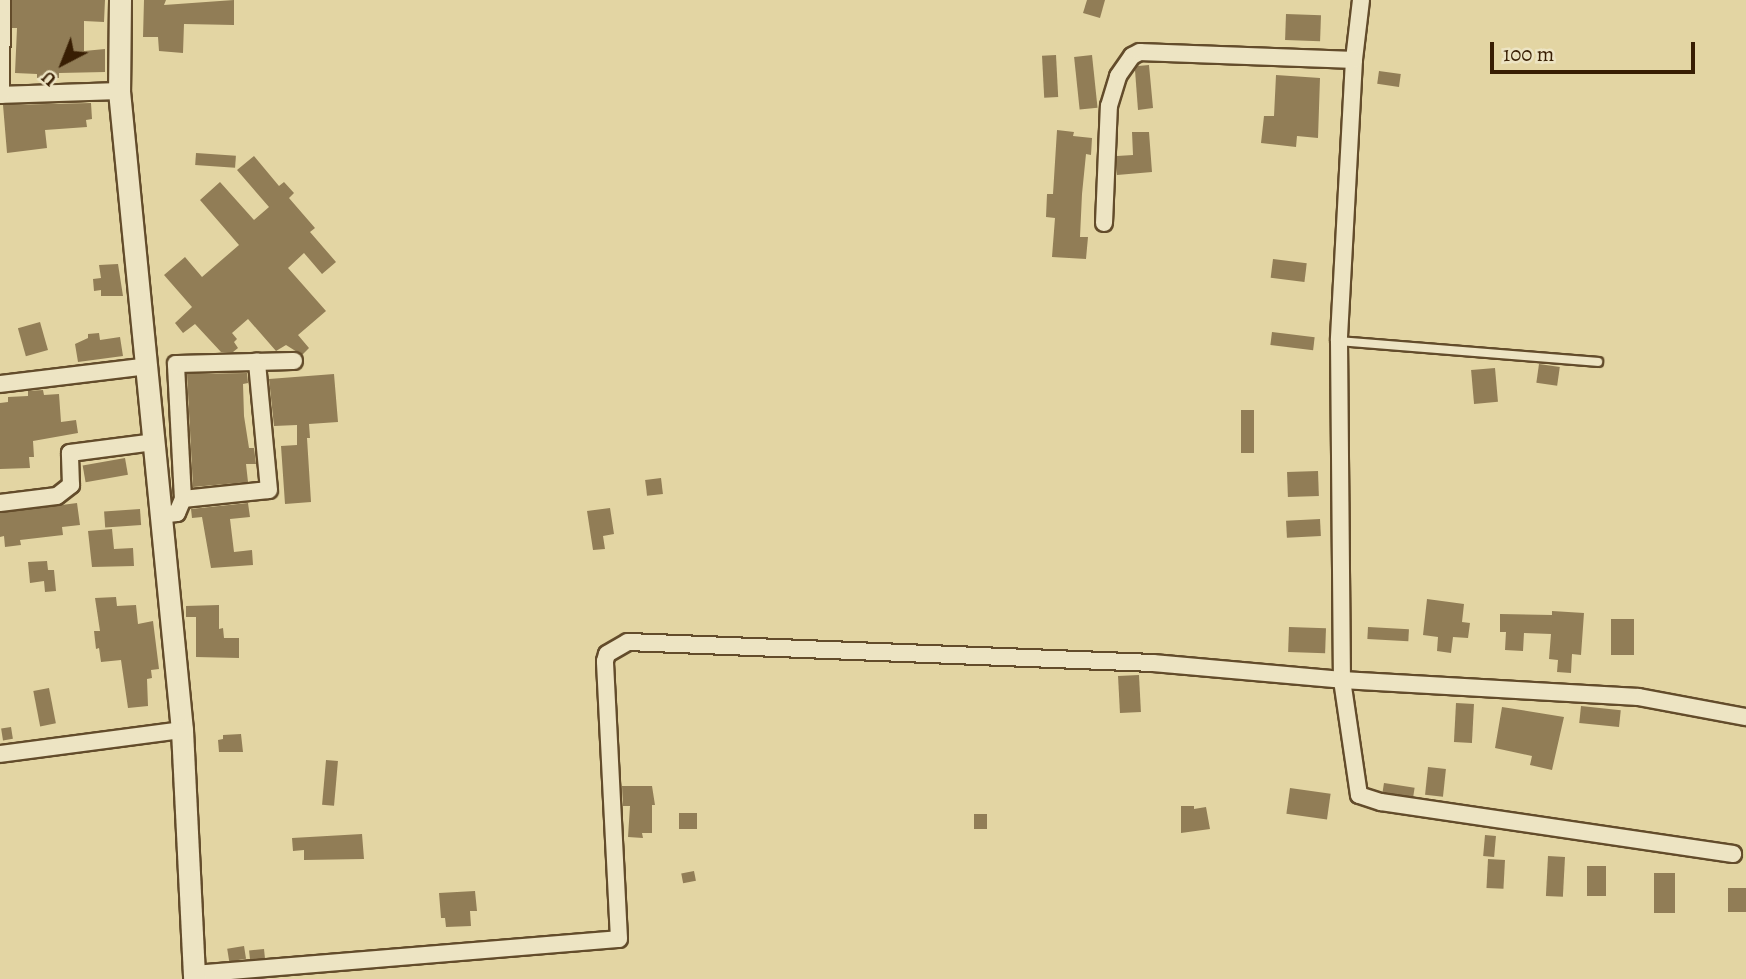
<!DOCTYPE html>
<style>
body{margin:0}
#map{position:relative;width:1746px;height:979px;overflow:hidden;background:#e3d5a3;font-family:Alegreya,serif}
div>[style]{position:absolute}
.building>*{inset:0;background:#917d56;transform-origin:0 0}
.roads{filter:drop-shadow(2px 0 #634c2b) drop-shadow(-2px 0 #634c2b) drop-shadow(0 2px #634c2b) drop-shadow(0 -2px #634c2b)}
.lane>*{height:8px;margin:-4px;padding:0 4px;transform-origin:4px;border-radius:4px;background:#ede4c3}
.street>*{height:16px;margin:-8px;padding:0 8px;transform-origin:8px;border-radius:8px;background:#ede4c3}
.secondary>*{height:21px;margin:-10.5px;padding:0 10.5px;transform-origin:10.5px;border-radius:10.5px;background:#ede4c3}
span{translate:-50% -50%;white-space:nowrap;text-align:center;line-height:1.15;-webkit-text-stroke:6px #ede4c3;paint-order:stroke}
.north{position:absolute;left:28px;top:28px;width:70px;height:70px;-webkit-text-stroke:5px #ede4c3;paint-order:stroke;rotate:222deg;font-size:19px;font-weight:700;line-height:28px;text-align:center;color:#381e03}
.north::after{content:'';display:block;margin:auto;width:24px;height:32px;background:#381e03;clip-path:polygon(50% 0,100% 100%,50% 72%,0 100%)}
.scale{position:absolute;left:1490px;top:42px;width:205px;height:32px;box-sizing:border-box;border:4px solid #381e03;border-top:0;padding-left:9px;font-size:21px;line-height:24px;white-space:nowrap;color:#381e03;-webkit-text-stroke:5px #ede4c3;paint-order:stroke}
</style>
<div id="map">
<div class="building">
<i style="clip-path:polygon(12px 0,105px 0,104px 22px,84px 21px,84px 51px,105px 49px,105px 72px,59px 73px,59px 78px,37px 78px,37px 74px,15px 73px,17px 28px,12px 28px)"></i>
<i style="clip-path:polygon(144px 0,166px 0,164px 5px,234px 0,234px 25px,184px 24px,183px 53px,159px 51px,158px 37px,143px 37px)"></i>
<i style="clip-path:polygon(1087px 0,1105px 0,1100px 18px,1083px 13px)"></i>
<i style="left:1286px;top:14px;width:35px;height:26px;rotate:2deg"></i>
<i style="left:1056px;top:55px;width:42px;height:14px;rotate:87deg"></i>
<i style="left:1092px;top:55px;width:53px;height:18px;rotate:84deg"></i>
<i style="clip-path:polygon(1149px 65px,1153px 108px,1138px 110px,1135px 70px,1138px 66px)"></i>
<i style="left:1379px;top:71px;width:22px;height:13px;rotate:8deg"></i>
<i style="clip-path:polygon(1276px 75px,1320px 78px,1318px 138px,1297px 136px,1296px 147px,1261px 143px,1264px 116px,1274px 116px)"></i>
<i style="clip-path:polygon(91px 103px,92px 119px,86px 120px,87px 127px,45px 130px,47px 148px,7px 153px,3px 105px)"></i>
<i style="clip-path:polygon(1057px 130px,1074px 132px,1073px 136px,1092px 138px,1091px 155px,1086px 154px,1082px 194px,1080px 237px,1088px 237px,1086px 259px,1052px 257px,1055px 218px,1046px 217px,1047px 194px,1053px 194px)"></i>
<i style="clip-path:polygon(1132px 132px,1149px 132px,1152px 172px,1117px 175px,1117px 156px,1133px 155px)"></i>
<i style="left:196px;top:153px;width:40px;height:12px;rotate:4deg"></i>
<i style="clip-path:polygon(254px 156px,279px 186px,284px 182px,294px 193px,289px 198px,315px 228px,310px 232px,336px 262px,322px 274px,304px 253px,288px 268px,326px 311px,298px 335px,309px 348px,302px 355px,286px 345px,276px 351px,248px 319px,232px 333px,237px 339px,234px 342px,238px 348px,233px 352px,221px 352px,195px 324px,183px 333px,175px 323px,192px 307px,164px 275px,185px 257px,202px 277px,239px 245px,200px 200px,220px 182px,254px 220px,269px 207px,237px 170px)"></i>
<i style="left:1273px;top:259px;width:34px;height:19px;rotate:7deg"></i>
<i style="clip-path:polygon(118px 264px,123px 296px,101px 296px,101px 290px,94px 291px,93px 279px,101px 278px,99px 265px)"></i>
<i style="left:40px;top:322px;width:29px;height:23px;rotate:74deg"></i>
<i style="left:1272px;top:332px;width:43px;height:13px;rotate:7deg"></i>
<i style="clip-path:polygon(99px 333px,100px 340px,120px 337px,123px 356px,78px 362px,75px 344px,88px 338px,88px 334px)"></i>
<i style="left:1539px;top:364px;width:21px;height:19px;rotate:8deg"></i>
<i style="left:1495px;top:368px;width:34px;height:24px;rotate:85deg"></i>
<i style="clip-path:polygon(247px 373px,248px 383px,243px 384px,244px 416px,249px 448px,254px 448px,256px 464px,246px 464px,248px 482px,193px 487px,187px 374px)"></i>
<i style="clip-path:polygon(334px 374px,338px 422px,309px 424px,310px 438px,307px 438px,311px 502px,285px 504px,281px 446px,297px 445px,297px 425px,274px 426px,269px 379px)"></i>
<i style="clip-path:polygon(43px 390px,44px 395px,59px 394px,61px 422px,76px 420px,78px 433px,33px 441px,34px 457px,29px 457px,30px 468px,0 469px,0 403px,8px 402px,8px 397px,28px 396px,28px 391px)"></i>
<i style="left:1241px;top:410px;width:13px;height:43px"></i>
<i style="left:125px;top:458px;width:17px;height:43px;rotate:80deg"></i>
<i style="left:1318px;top:471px;width:25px;height:31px;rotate:88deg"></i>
<i style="left:661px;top:478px;width:16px;height:16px;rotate:83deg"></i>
<i style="clip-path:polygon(77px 503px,80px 525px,62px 527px,63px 535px,20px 540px,21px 545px,5px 547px,4px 536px,0 537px,0 513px)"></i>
<i style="clip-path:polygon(248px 503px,250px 517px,230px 519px,234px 552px,252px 550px,253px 565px,211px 568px,202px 517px,192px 518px,191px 509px)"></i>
<i style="clip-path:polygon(610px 508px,614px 534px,603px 536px,605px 549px,593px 550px,587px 511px)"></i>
<i style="left:140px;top:509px;width:16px;height:36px;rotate:86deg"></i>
<i style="left:1320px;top:519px;width:17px;height:34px;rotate:87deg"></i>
<i style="clip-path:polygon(112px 529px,114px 549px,133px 548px,134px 566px,92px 567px,88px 531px)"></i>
<i style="clip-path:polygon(47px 561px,48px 570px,54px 570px,56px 591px,45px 592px,44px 581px,30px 583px,28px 562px)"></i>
<i style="clip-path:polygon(116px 597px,117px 606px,136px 605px,138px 624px,153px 621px,159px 669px,151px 670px,152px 678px,147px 679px,148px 706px,128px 708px,121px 660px,101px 662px,99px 648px,96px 649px,94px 631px,100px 631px,95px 598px)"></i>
<i style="clip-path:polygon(1427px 599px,1464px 604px,1462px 622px,1470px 623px,1468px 638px,1453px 637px,1451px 653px,1437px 651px,1438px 637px,1423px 635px)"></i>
<i style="clip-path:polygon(219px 605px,219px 629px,223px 628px,224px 638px,239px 638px,239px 658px,196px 657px,196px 617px,186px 617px,186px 606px)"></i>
<i style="clip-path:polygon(1552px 611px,1584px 613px,1581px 655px,1572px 654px,1571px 673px,1557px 672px,1558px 660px,1549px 659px,1551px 634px,1524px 633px,1523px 651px,1505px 650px,1506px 632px,1500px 632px,1500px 614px,1552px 615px)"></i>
<i style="left:1611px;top:619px;width:23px;height:36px"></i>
<i style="left:1289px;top:627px;width:37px;height:25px;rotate:2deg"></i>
<i style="left:1368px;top:627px;width:41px;height:12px;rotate:3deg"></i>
<i style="left:1139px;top:675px;width:37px;height:21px;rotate:87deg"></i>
<i style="left:49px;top:688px;width:36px;height:16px;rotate:79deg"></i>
<i style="left:1456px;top:703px;width:18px;height:39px;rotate:3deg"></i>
<i style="left:1581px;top:706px;width:40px;height:17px;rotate:6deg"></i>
<i style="clip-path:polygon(1502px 707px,1564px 717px,1552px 770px,1530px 765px,1532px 756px,1495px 748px)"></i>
<i style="left:11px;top:727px;width:12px;height:10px;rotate:81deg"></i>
<i style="clip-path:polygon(241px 734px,243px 752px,219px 752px,218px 740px,223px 739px,223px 735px)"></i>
<i style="left:326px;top:760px;width:12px;height:45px;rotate:5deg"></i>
<i style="left:1428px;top:767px;width:18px;height:28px;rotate:6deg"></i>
<i style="left:1384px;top:783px;width:31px;height:9px;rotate:9deg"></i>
<i style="clip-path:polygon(622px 786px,652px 786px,655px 805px,652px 805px,652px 833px,642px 833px,643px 838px,628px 837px,630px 806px,623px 806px)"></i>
<i style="left:1290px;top:788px;width:41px;height:26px;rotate:8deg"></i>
<i style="clip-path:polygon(1181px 806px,1194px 806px,1194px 809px,1206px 807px,1210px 829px,1181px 833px)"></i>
<i style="left:679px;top:813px;width:18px;height:16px"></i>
<i style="left:974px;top:814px;width:13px;height:15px"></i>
<i style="clip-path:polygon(362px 834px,364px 859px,304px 860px,304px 850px,293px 851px,292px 838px)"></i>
<i style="left:1485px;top:835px;width:11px;height:21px;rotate:5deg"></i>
<i style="left:1548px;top:856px;width:17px;height:40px;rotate:3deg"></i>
<i style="left:1488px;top:859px;width:17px;height:29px;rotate:3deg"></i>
<i style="left:1587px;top:866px;width:19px;height:30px"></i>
<i style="left:694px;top:871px;width:10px;height:13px;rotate:79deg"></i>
<i style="left:1654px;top:873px;width:21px;height:40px"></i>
<i style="left:1728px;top:888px;width:18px;height:24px"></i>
<i style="clip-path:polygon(475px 891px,477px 911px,470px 911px,471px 926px,446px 927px,445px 918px,441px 918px,439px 893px)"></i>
<i style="left:244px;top:946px;width:13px;height:17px;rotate:81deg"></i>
<i style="left:264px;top:949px;width:9px;height:15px;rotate:84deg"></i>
</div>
<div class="roads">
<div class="lane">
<i style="left:1339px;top:341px;width:260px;rotate:4.6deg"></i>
</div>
<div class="street">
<i style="left:1361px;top:0;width:60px;rotate:96.7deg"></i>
<i style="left:1354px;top:60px;width:281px;rotate:93.1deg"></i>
<i style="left:1339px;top:341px;width:339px;rotate:89.5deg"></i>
<i style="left:1342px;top:680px;width:116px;rotate:81.6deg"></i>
<i style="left:1359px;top:795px;width:23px;rotate:18deg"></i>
<i style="left:1381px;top:802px;width:356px;rotate:8.4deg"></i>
<i style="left:0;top:95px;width:119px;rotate:-1.9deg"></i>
<i style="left:1px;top:95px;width:95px;rotate:-89.4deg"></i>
<i style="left:1104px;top:223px;width:117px;rotate:-87.6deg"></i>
<i style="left:1109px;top:106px;width:31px;rotate:-73deg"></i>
<i style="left:1118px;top:76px;width:24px;rotate:-55deg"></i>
<i style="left:1132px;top:56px;width:9px;rotate:-27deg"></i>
<i style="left:1140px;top:52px;width:214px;rotate:2.1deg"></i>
<i style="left:0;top:384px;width:149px;rotate:-6.9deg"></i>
<i style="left:183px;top:499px;width:135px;rotate:-93deg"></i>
<i style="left:176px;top:364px;width:118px;rotate:-1.5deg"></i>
<i style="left:0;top:503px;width:57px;rotate:-7deg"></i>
<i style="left:57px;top:496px;width:18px;rotate:-38deg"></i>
<i style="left:71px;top:485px;width:32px;rotate:-92deg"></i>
<i style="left:70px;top:453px;width:86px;rotate:-7.4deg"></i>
<i style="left:159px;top:515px;width:18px;rotate:-6deg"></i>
<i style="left:177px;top:513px;width:15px;rotate:-67deg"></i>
<i style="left:183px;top:499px;width:86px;rotate:-6deg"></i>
<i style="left:269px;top:490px;width:129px;rotate:-95.4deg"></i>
<i style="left:0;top:754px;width:184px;rotate:-7.5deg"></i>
<i style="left:193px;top:974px;width:427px;rotate:-4.7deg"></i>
<i style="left:619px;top:939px;width:278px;rotate:-92.9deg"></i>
<i style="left:605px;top:661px;width:7px;rotate:-74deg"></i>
<i style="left:607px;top:654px;width:24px;rotate:-30deg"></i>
<i style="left:628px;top:642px;width:525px;rotate:2.29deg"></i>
<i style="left:1153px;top:663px;width:190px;rotate:5.1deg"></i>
<i style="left:1342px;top:680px;width:297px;rotate:3.3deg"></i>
<i style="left:1639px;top:697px;width:109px;rotate:10.6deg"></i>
</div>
<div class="secondary">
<i style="left:120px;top:0;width:91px;rotate:90.6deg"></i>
<i style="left:119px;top:91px;width:642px;rotate:84.37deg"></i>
<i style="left:182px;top:730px;width:249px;rotate:87.2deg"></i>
</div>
</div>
<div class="north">U</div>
<div class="scale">100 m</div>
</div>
